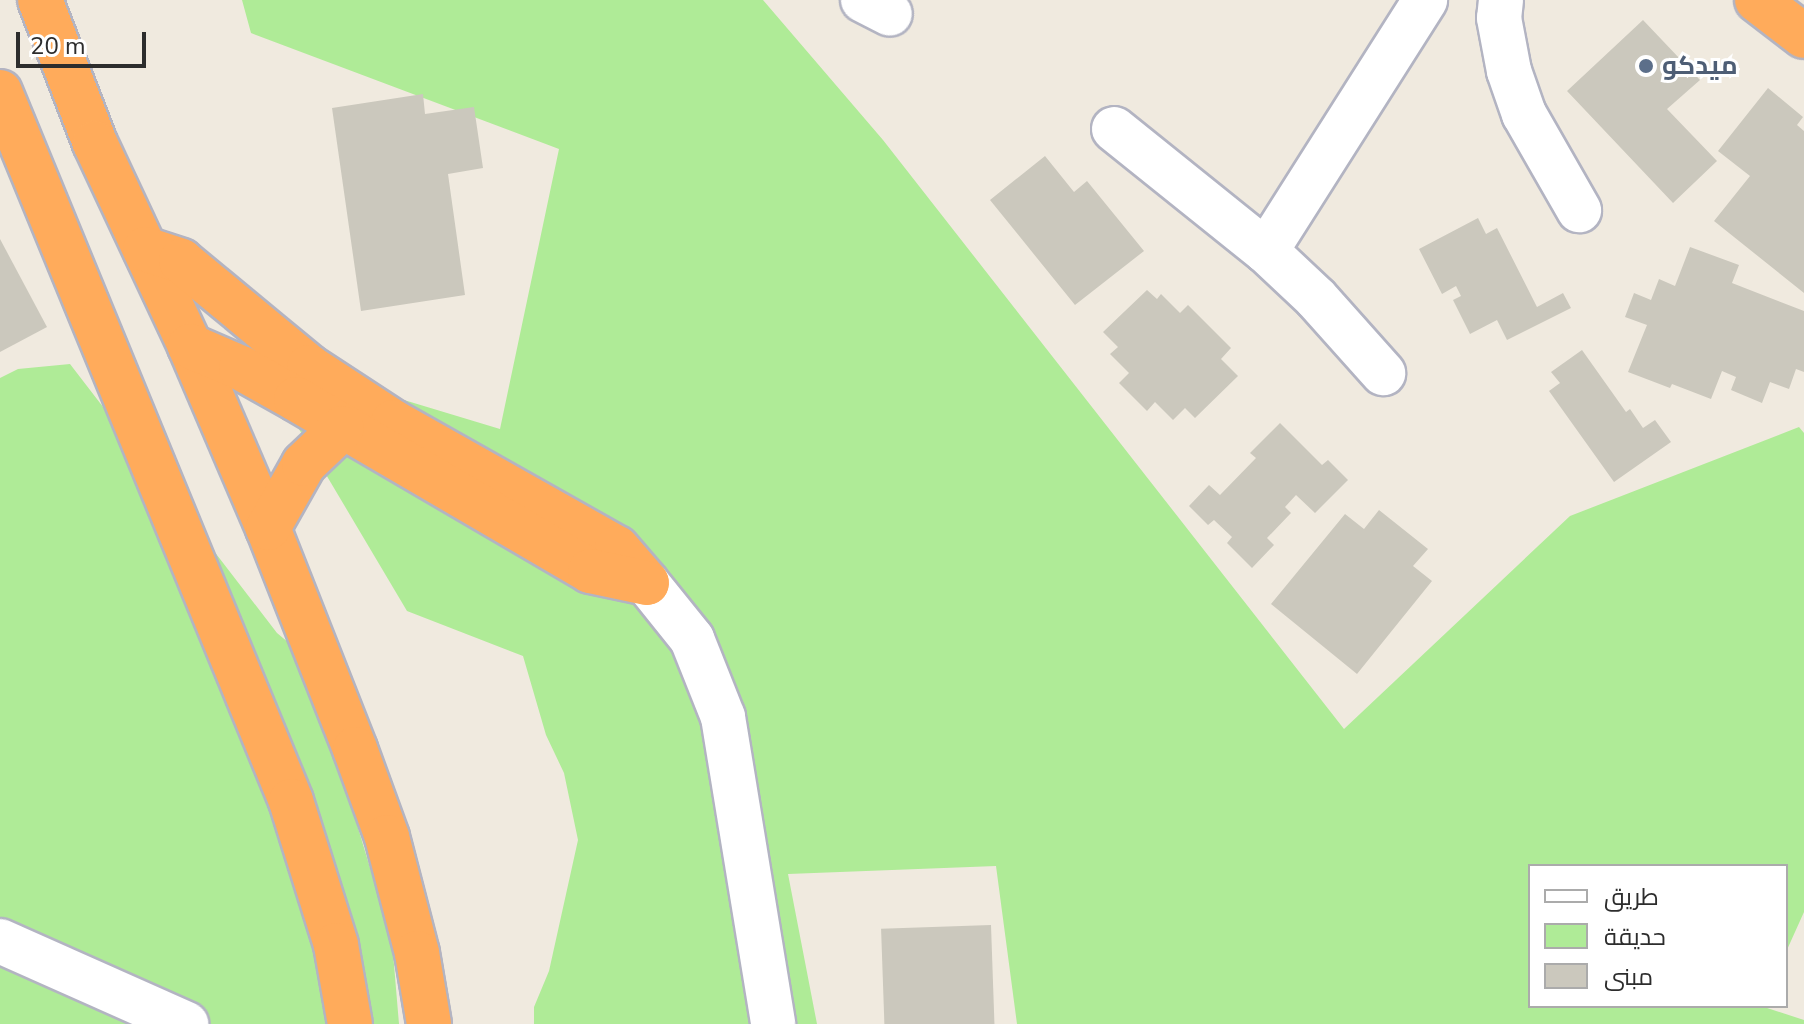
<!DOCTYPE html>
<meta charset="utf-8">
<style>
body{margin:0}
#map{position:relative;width:1804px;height:1024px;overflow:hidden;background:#f0eadf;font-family:"Nunito Sans",Cairo,sans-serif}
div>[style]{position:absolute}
.green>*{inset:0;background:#afeb97}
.building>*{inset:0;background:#cbc8bd;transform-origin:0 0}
.roads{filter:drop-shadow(2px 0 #b3b4c2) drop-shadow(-2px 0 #b3b4c2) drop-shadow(0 2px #b3b4c2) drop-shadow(0 -2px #b3b4c2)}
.minor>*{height:44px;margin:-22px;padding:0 22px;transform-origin:22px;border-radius:22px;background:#fff}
.motorway>*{height:44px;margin:-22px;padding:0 22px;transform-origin:22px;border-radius:22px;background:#ffab5b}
.dots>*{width:22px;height:22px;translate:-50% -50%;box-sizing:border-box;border:4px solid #fff;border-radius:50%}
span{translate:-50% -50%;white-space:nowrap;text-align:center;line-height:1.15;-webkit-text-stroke:6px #fff;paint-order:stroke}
.service-label{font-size:26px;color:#4e5e75;font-weight:700}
.left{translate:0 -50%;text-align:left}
.legend{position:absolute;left:1528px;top:864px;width:260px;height:144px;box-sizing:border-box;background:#fff;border:2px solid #ababab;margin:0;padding:10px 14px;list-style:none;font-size:24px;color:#2d2d2d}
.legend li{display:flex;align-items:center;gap:16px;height:40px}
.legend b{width:40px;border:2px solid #ababab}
.scale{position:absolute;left:16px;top:32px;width:130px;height:36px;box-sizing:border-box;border:4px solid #2d2d2d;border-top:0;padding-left:10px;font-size:24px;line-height:28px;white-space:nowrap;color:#2d2d2d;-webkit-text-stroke:6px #fff;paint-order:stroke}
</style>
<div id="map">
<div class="green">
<i style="clip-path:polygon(242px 0,763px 0,883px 140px,1344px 729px,1570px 516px,1799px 427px,1804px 433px,1804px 912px,1786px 952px,1786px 866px,1530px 866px,1530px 1006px,1761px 1006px,1804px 1020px,1804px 1024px,1017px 1024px,996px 866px,788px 874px,817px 1024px,534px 1024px,534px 1007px,549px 971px,578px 840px,564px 773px,546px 735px,523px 656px,407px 611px,255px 355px,500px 429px,559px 149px,251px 33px)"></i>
<i style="clip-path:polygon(70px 364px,277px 633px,307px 658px,392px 941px,399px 1024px,0 1024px,0 378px,18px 369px)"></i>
</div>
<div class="building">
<i style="clip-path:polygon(1643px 20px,1700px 80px,1667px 109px,1717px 161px,1673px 203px,1567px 91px)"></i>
<i style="clip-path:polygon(1768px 88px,1803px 117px,1797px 125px,1804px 131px,1804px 293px,1714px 221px,1750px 176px,1718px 151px)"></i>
<i style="clip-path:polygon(423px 94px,425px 114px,474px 107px,483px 168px,448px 174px,465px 295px,361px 311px,332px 108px)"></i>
<i style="clip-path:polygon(1045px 156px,1074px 192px,1087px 181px,1144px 251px,1075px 305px,990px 200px)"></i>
<i style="clip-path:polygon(1478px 218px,1486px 234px,1497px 228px,1537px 307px,1563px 293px,1571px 308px,1507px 340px,1497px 320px,1470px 334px,1453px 300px,1461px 296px,1456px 286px,1442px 294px,1419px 249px)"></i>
<i style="clip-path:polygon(0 239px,47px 327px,0 352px)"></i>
<i style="clip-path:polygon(1690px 247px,1739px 265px,1732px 283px,1804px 311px,1804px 372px,1796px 369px,1789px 389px,1770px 382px,1762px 403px,1731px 390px,1736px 377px,1722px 371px,1711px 399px,1672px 384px,1670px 388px,1628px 372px,1647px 325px,1625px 317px,1634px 293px,1651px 300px,1659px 279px,1675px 286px)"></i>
<i style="clip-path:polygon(1147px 290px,1157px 299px,1161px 294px,1180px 313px,1188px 305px,1231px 348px,1221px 359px,1238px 376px,1195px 418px,1185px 408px,1173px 420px,1155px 402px,1147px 411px,1119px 383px,1129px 373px,1110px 354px,1118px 347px,1103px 332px)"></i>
<i style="clip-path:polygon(1582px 350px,1626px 412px,1630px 409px,1643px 428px,1655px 420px,1671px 442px,1614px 482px,1549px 391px,1560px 383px,1551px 372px)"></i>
<i style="clip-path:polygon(1280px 423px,1322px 465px,1328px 460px,1348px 480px,1315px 513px,1296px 495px,1285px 507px,1291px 513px,1267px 538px,1274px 545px,1252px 568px,1227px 543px,1232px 537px,1214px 520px,1208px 525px,1189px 506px,1209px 485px,1220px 495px,1256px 458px,1250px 453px)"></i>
<i style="clip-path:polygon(1379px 510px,1428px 549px,1413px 566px,1432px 581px,1357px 674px,1271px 604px,1345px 514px,1364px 529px)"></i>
<i style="left:991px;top:925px;width:99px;height:110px;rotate:88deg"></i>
</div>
<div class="roads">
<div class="minor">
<i style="left:863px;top:0;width:30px;rotate:27deg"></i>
<i style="left:1501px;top:0;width:18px;rotate:96deg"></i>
<i style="left:1499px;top:18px;width:54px;rotate:79.3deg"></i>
<i style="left:1509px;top:71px;width:46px;rotate:70.8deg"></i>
<i style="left:1524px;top:114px;width:111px;rotate:60.2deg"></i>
<i style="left:1114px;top:129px;width:195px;rotate:38.8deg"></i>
<i style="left:1266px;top:251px;width:69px;rotate:43.2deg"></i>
<i style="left:1316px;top:298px;width:101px;rotate:48.2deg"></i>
<i style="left:1266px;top:251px;width:297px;rotate:-57.6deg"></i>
<i style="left:647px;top:583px;width:72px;rotate:51.2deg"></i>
<i style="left:692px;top:639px;width:84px;rotate:68.3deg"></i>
<i style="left:723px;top:717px;width:311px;rotate:80.7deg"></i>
<i style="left:0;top:941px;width:204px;rotate:24deg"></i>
</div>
<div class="motorway">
<i style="left:40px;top:0;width:153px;rotate:69deg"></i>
<i style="left:95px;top:143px;width:224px;rotate:64.9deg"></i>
<i style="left:190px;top:346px;width:198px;rotate:66.8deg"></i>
<i style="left:268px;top:528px;width:238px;rotate:68.5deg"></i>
<i style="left:355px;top:749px;width:94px;rotate:70deg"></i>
<i style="left:387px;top:837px;width:120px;rotate:75.5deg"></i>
<i style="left:417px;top:953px;width:72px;rotate:80.4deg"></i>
<i style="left:1757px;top:0;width:59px;rotate:37.5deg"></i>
<i style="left:0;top:92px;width:766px;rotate:67.68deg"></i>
<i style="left:291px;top:801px;width:151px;rotate:72.6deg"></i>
<i style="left:336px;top:945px;width:80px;rotate:80deg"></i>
<i style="left:145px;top:249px;width:38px;rotate:18deg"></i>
<i style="left:181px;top:261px;width:166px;rotate:39.6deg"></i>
<i style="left:309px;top:367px;width:100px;rotate:33.2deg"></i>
<i style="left:393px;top:422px;width:257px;rotate:29.4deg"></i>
<i style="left:617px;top:548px;width:46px;rotate:49.4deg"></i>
<i style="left:190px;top:346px;width:56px;rotate:23.3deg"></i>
<i style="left:241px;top:368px;width:63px;rotate:29.4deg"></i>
<i style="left:296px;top:399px;width:341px;rotate:30.3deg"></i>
<i style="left:590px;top:571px;width:58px;rotate:11.9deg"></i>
<i style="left:268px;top:528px;width:73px;rotate:-60.6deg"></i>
<i style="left:304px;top:464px;width:52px;rotate:-43.5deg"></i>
</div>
</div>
<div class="dots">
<i style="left:1646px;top:66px;background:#5c6f8a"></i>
</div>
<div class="service-label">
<span class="left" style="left:1662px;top:66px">ميدكو</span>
</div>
<ul class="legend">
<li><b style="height:10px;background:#fff"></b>طريق</li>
<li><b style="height:22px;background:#afeb97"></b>حديقة</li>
<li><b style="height:22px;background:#cbc8bd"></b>مبنى</li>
</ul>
<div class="scale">20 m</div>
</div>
